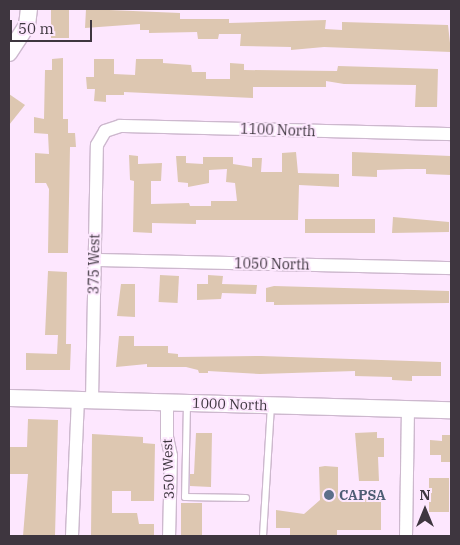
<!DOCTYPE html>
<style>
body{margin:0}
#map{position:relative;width:460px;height:545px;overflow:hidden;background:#fde7fe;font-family:"IBM Plex Serif",serif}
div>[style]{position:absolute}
.building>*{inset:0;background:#ddc7b1;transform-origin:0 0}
.roads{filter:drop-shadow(1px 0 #cdb8ce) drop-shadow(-1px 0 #cdb8ce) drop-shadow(0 1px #cdb8ce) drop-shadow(0 -1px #cdb8ce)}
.service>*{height:6px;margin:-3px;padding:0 3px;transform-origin:3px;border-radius:3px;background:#fff}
.minor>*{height:12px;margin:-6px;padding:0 6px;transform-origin:6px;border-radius:6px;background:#fff}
.tertiary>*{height:16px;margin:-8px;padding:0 8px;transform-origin:8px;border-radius:8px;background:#fff}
.dots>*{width:14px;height:14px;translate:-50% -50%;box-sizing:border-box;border:2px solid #fde7fe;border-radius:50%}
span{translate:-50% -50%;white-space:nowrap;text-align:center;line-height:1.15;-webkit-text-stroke:4px #fde7fe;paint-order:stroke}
.street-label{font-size:14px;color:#3e363f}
.service-label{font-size:14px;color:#4e5e75;font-weight:700}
.left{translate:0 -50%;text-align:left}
.frame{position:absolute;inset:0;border:10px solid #3e363f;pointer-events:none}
.north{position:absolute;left:400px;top:485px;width:50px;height:50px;-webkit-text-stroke:4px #fde7fe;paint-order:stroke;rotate:0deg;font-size:14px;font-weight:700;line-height:20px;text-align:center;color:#3e363f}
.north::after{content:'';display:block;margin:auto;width:18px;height:22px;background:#3e363f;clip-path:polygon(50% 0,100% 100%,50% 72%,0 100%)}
.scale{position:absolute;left:10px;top:20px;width:82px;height:22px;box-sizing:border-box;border:2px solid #3e363f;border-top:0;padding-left:6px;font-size:15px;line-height:18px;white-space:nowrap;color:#3e363f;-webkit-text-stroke:4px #fde7fe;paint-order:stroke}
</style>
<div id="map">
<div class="building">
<i style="left:51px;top:9px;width:18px;height:29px"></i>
<i style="clip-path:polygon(86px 9px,180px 13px,180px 19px,229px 19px,229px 23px,326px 20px,325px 29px,342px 30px,342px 22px,448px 25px,451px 52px,324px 47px,291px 50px,291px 47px,240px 46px,241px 34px,219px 34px,218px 39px,198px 39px,197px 32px,149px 33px,149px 30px,140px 30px,140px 24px,85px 28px)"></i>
<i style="clip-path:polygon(63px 58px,63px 119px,68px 119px,68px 133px,75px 133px,76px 147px,70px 147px,68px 253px,48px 253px,49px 189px,46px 183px,35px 183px,35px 153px,49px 154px,48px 134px,34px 133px,34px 117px,44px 119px,45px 70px,52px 70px,52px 59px)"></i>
<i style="clip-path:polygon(94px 59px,114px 59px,114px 74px,135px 75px,136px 59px,163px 59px,163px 63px,191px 65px,192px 72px,206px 72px,206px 79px,230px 79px,230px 63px,244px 64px,244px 70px,337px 71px,338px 66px,438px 69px,437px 107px,415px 107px,416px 85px,344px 84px,326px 81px,326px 87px,253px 87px,253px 98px,124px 92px,124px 95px,106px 95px,106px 102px,94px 101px,95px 89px,87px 89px,86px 77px,94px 77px)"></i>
<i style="clip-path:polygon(9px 94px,25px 105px,9px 125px)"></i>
<i style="clip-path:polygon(296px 152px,298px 173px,339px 174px,339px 187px,299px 185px,298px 220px,196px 220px,196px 224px,152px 223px,152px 233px,133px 232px,134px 181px,130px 180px,129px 155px,138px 156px,138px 164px,162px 163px,161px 181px,151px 181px,151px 204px,189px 203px,190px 206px,211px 206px,211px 201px,237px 201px,235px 183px,226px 182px,227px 169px,209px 170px,209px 183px,188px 187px,188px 183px,178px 182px,176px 156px,186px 156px,186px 163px,203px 164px,203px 157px,233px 157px,233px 164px,252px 167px,252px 158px,262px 158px,261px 172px,282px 172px,282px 153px)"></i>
<i style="clip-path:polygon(352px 152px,451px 156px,451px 175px,426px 174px,426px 169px,407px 169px,377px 170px,377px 177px,352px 176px)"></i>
<i style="clip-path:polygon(393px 217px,449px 222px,449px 232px,392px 233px)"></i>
<i style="left:305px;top:219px;width:70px;height:14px"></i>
<i style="clip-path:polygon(48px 271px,67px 272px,66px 344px,71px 344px,70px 370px,26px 370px,26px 353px,57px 354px,58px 335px,45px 335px)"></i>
<i style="left:160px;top:275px;width:19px;height:27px;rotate:3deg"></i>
<i style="clip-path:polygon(208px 275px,223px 276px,222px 284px,257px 285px,256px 294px,222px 293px,221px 299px,197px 300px,197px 284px,208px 284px)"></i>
<i style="clip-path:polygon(121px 284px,135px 284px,135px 317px,117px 316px)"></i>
<i style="clip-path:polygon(274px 286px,449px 291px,449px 303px,274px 305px,274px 302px,266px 302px,266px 288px)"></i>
<i style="clip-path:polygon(119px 336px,134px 336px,134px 346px,168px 346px,168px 353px,178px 354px,178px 357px,261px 356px,441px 362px,441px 376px,412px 376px,412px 381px,392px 380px,392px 377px,355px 376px,355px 371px,260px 374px,208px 371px,208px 373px,199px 373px,198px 370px,186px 367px,147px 367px,147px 364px,116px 367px)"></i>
<i style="clip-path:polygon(28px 419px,58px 420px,55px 536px,23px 536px,28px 474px,9px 474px,9px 447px,27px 447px)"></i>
<i style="clip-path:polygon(377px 432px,377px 438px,384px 438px,384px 457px,378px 457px,379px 481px,359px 481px,355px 433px)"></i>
<i style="clip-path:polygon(196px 433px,212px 433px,211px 487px,190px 486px,190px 474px,194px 474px)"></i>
<i style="clip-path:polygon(92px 434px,143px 437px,143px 443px,155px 444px,154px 501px,131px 501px,131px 491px,112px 491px,112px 513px,137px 513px,139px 524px,154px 524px,154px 536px,91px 536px)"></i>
<i style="clip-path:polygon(442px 435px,451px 435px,451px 462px,441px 462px,441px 455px,430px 455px,430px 440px,442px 441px)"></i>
<i style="clip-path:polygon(325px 466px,338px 467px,338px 498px,381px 499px,381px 530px,337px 530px,337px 536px,290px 536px,290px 528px,276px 528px,276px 510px,304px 514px,320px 500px,319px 467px)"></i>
<i style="left:449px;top:478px;width:34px;height:20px;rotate:90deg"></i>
<i style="left:181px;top:503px;width:21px;height:33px"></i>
</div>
<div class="roads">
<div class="service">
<i style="left:187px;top:404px;width:93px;rotate:91.2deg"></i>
<i style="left:185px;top:497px;width:61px;rotate:0.9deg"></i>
<i style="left:263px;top:536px;width:130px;rotate:-86.5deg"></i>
</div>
<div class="minor">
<i style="left:94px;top:260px;width:357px;rotate:1.3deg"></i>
<i style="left:92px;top:400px;width:255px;rotate:-88.9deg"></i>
<i style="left:97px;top:145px;width:16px;rotate:-60deg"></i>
<i style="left:105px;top:131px;width:16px;rotate:-18deg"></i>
<i style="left:120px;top:126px;width:331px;rotate:1.4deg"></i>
<i style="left:167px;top:402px;width:35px;rotate:90deg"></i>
<i style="left:167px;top:437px;width:19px;rotate:78deg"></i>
<i style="left:171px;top:456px;width:80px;rotate:91.4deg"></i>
<i style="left:72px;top:536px;width:136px;rotate:-87.5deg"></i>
<i style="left:406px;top:536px;width:127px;rotate:-89.1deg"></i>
</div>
<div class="tertiary">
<i style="left:9px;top:53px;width:33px;rotate:-57deg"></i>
<i style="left:27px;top:25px;width:16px;rotate:-83deg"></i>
<i style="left:9px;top:398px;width:442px;rotate:1.6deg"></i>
</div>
</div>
<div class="dots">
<i style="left:329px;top:495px;background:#5c6f8a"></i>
</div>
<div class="street-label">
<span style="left:278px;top:130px;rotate:2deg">1100 North</span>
<span style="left:94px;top:264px;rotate:-89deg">375 West</span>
<span style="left:272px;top:264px;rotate:1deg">1050 North</span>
<span style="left:230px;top:404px;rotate:2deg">1000 North</span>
<span style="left:168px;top:469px;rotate:-92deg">350 West</span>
</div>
<div class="service-label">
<span class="left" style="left:339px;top:495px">CAPSA</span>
</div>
<div class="frame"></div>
<div class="north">N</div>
<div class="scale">50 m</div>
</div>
